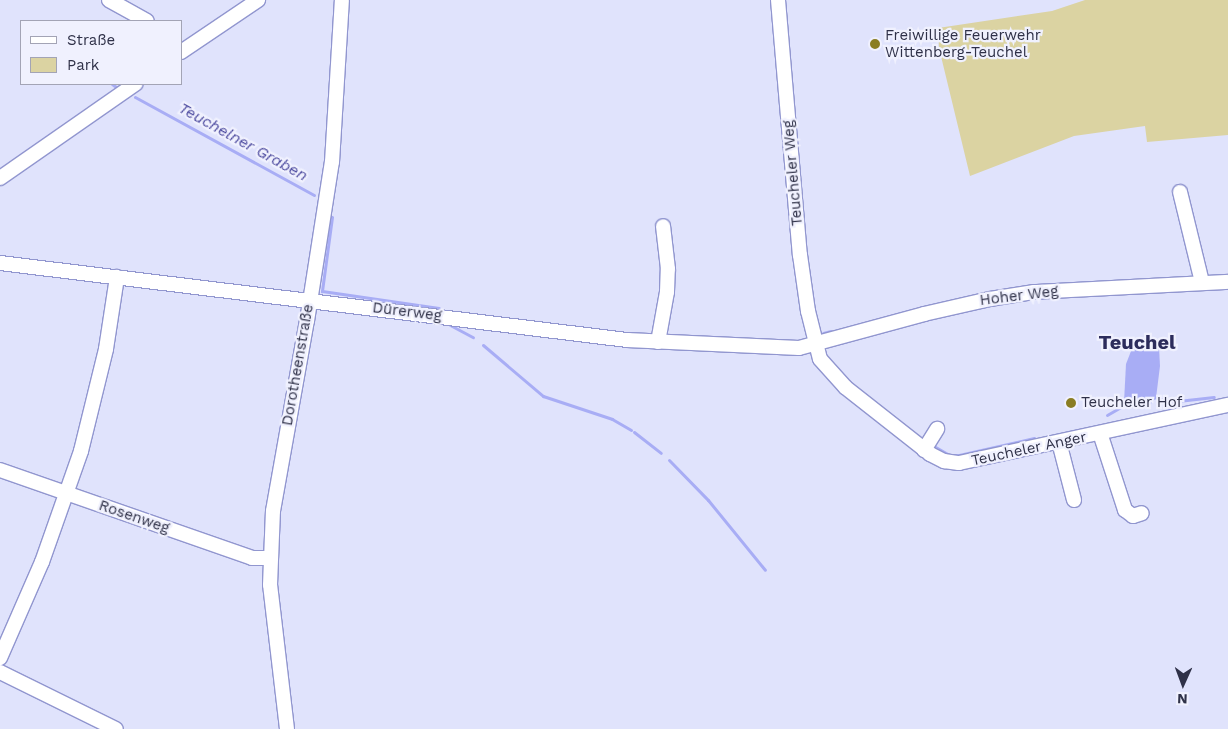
<!DOCTYPE html>
<meta charset="utf-8">
<style>
body{margin:0}
#map{position:relative;width:1228px;height:729px;overflow:hidden;background:#e0e3fc;font-family:"Work Sans",sans-serif}
div>[style]{position:absolute}
.green>*{inset:0;background:#dbd3a2}
.water>*{inset:0;background:#a8adf5}
.stream>*{height:3px;margin:-1.5px;padding:0 1.5px;transform-origin:1.5px;border-radius:1.5px;background:#a8adf5}
.roads{filter:drop-shadow(1px 0 #9196cf) drop-shadow(-1px 0 #9196cf) drop-shadow(0 1px #9196cf) drop-shadow(0 -1px #9196cf)}
.minor>*{height:14px;margin:-7px;padding:0 7px;transform-origin:7px;border-radius:7px;background:#fff}
.dots>*{width:14px;height:14px;translate:-50% -50%;box-sizing:border-box;border:2px solid #f0f1fe;border-radius:50%}
span{translate:-50% -50%;white-space:nowrap;text-align:center;line-height:1.15;-webkit-text-stroke:4.5px #f0f1fe;paint-order:stroke}
.poi-label{font-size:15px;color:#2f3148}
.left{translate:0 -50%;text-align:left}
.street-label{font-size:15px;color:#2f3148}
.water-label{font-size:16px;color:#4c4a9f;font-style:italic}
.district-label{font-size:20px;color:#2c2c5c;font-weight:700}
.legend{position:absolute;left:20px;top:20px;width:162px;height:65px;box-sizing:border-box;background:#f0f1fe;border:1px solid #a3a4b5;margin:0;padding:6px 9px;list-style:none;font-size:15px;color:#2f3148}
.legend li{display:flex;align-items:center;gap:10px;height:25px}
.legend b{width:25px;border:1px solid #a3a4b5}
.north{position:absolute;left:1158px;top:659px;width:50px;height:50px;-webkit-text-stroke:4px #f0f1fe;paint-order:stroke;rotate:182deg;font-size:14px;font-weight:700;line-height:20px;text-align:center;color:#2f3148}
.north::after{content:'';display:block;margin:auto;width:18px;height:22px;background:#2f3148;clip-path:polygon(50% 0,100% 100%,50% 72%,0 100%)}
</style>
<div id="map">
<div class="green">
<i style="clip-path:polygon(1085px 0,1228px 0,1228px 135px,1147px 142px,1145px 126px,1074px 136px,970px 176px,939px 48px,938px 28px,1052px 11px)"></i>
</div>
<div class="water">
<i style="clip-path:polygon(1142px 341px,1154px 343px,1159px 347px,1160px 366px,1156px 398px,1148px 407px,1128px 408px,1124px 402px,1126px 364px,1133px 346px)"></i>
</div>
<div class="stream">
<i style="left:112px;top:84px;width:5px;rotate:37deg"></i>
<i style="left:135px;top:97px;width:204px;rotate:28.7deg"></i>
<i style="left:332px;top:217px;width:75px;rotate:97.7deg"></i>
<i style="left:322px;top:291px;width:118px;rotate:8.3deg"></i>
<i style="left:450px;top:325px;width:26px;rotate:28deg"></i>
<i style="left:823px;top:333px;width:8px;rotate:-14deg"></i>
<i style="left:483px;top:345px;width:79px;rotate:40.4deg"></i>
<i style="left:543px;top:396px;width:73px;rotate:18.4deg"></i>
<i style="left:612px;top:419px;width:22px;rotate:30deg"></i>
<i style="left:1154px;top:397px;width:16px;rotate:18deg"></i>
<i style="left:1169px;top:402px;width:45px;rotate:-6.3deg"></i>
<i style="left:1107px;top:415px;width:24px;rotate:-30deg"></i>
<i style="left:634px;top:432px;width:34px;rotate:38deg"></i>
<i style="left:932px;top:445px;width:20px;rotate:30deg"></i>
<i style="left:949px;top:455px;width:10px"></i>
<i style="left:959px;top:455px;width:77px;rotate:-12.8deg"></i>
<i style="left:669px;top:460px;width:56px;rotate:45.7deg"></i>
<i style="left:708px;top:500px;width:90px;rotate:50.8deg"></i>
</div>
<div class="roads">
<div class="minor">
<i style="left:109px;top:0;width:43px;rotate:28.9deg"></i>
<i style="left:778px;top:0;width:256px;rotate:85.1deg"></i>
<i style="left:800px;top:255px;width:57px;rotate:81.9deg"></i>
<i style="left:808px;top:311px;width:49px;rotate:76deg"></i>
<i style="left:820px;top:359px;width:38px;rotate:48deg"></i>
<i style="left:845px;top:387px;width:108px;rotate:38.2deg"></i>
<i style="left:930px;top:454px;width:16px;rotate:27deg"></i>
<i style="left:944px;top:461px;width:15px;rotate:8deg"></i>
<i style="left:959px;top:463px;width:275px;rotate:-12.2deg"></i>
<i style="left:181px;top:52px;width:93px;rotate:-34deg"></i>
<i style="left:0;top:178px;width:165px;rotate:-34.8deg"></i>
<i style="left:1180px;top:192px;width:93px;rotate:76.3deg"></i>
<i style="left:0;top:263px;width:632px;rotate:7deg"></i>
<i style="left:627px;top:340px;width:172px;rotate:2.7deg"></i>
<i style="left:799px;top:348px;width:130px;rotate:-15.2deg"></i>
<i style="left:924px;top:314px;width:68px;rotate:-12.8deg"></i>
<i style="left:990px;top:299px;width:45px;rotate:-9deg"></i>
<i style="left:1034px;top:292px;width:194px;rotate:-3deg"></i>
<i style="left:658px;top:342px;width:51px;rotate:-79.8deg"></i>
<i style="left:667px;top:292px;width:23px;rotate:-88deg"></i>
<i style="left:668px;top:269px;width:43px;rotate:-96.6deg"></i>
<i style="left:1100px;top:433px;width:81px;rotate:72deg"></i>
<i style="left:1125px;top:510px;width:10px;rotate:37deg"></i>
<i style="left:1133px;top:516px;width:9px;rotate:-18deg"></i>
<i style="left:1059px;top:442px;width:60px;rotate:75.5deg"></i>
<i style="left:924px;top:450px;width:25px;rotate:-58deg"></i>
<i style="left:0;top:470px;width:267px;rotate:19.2deg"></i>
<i style="left:252px;top:558px;width:18px"></i>
<i style="left:0;top:658px;width:105px;rotate:-66.4deg"></i>
<i style="left:42px;top:562px;width:118px;rotate:-70.6deg"></i>
<i style="left:81px;top:451px;width:105px;rotate:-76.2deg"></i>
<i style="left:106px;top:349px;width:73px;rotate:-81.3deg"></i>
<i style="left:0;top:672px;width:129px;rotate:26.2deg"></i>
<i style="left:287px;top:729px;width:145px;rotate:-96.7deg"></i>
<i style="left:270px;top:585px;width:74px;rotate:-87.7deg"></i>
<i style="left:273px;top:511px;width:193px;rotate:-79.9deg"></i>
<i style="left:307px;top:321px;width:161px;rotate:-81.1deg"></i>
<i style="left:332px;top:162px;width:162px;rotate:-86.5deg"></i>
</div>
</div>
<div class="dots">
<i style="left:875px;top:44px;background:#8a7d23"></i>
<i style="left:1071px;top:403px;background:#8a7d23"></i>
</div>
<div class="poi-label">
<span class="left" style="left:885px;top:44px">Freiwillige Feuerwehr<br>Wittenberg-Teuchel</span>
<span class="left" style="left:1081px;top:403px">Teucheler Hof</span>
</div>
<div class="street-label">
<span style="left:793px;top:173px;rotate:-95deg">Teucheler Weg</span>
<span style="left:1019px;top:296px;rotate:-7deg">Hoher Weg</span>
<span style="left:407px;top:312px;rotate:7deg">Dürerweg</span>
<span style="left:298px;top:365px;rotate:-80deg">Dorotheenstraße</span>
<span style="left:1029px;top:449px;rotate:-12deg">Teucheler Anger</span>
<span style="left:134px;top:517px;rotate:19deg">Rosenweg</span>
</div>
<div class="water-label">
<span style="left:243px;top:142px;rotate:29deg">Teuchelner Graben</span>
</div>
<div class="district-label">
<span style="left:1137px;top:342px">Teuchel</span>
</div>
<ul class="legend">
<li><b style="height:6px;background:#fff"></b>Straße</li>
<li><b style="height:14px;background:#dbd3a2"></b>Park</li>
</ul>
<div class="north">N</div>
</div>
